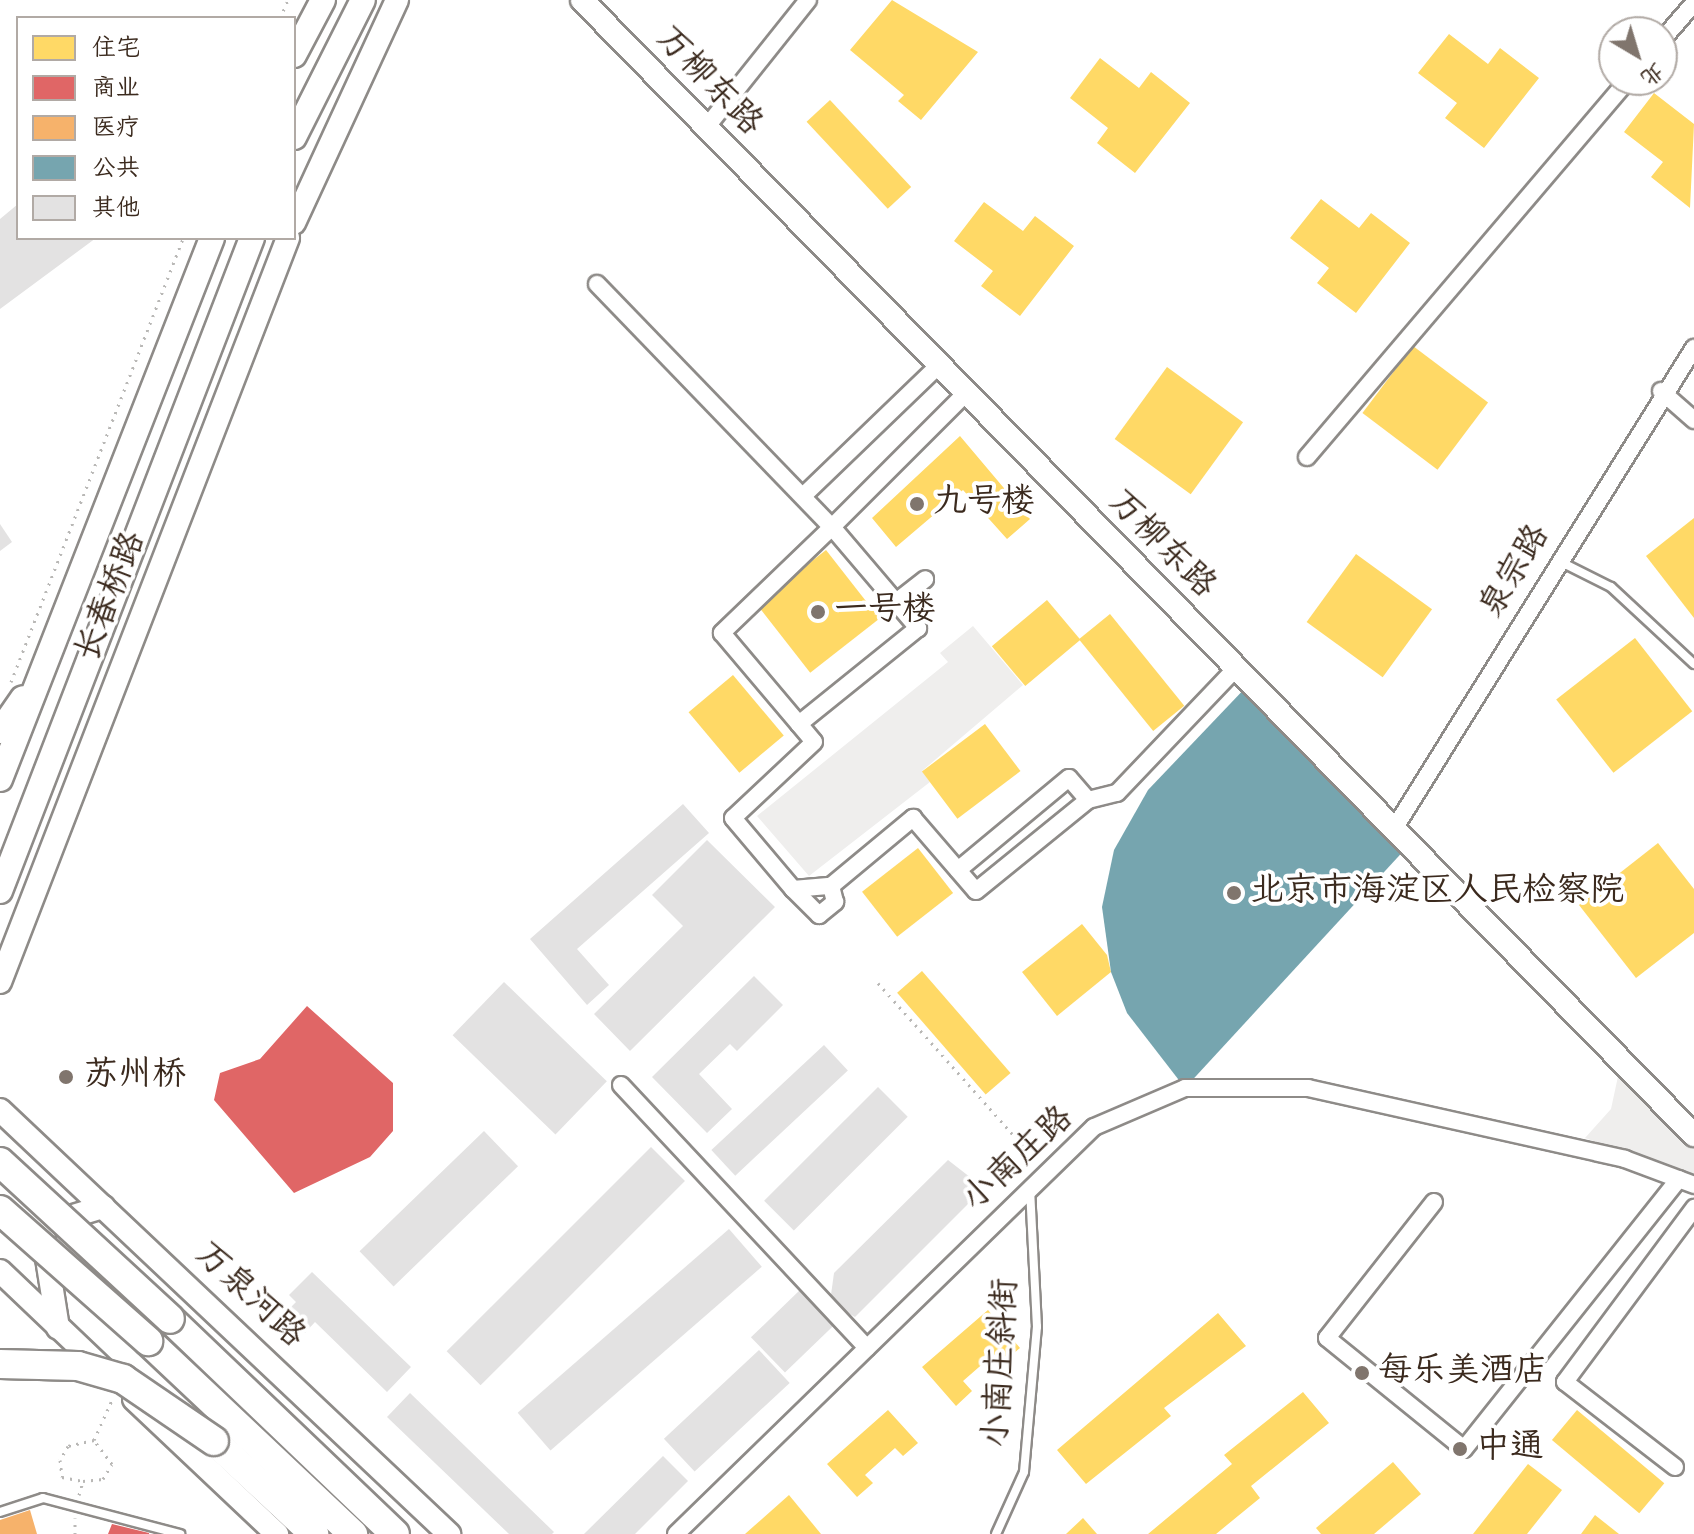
<!DOCTYPE html>
<meta charset="utf-8">
<style>
body{margin:0}
#map{position:relative;width:1694px;height:1534px;overflow:hidden;background:#fff;font-family:"Indie Flower","LXGW WenKai TC",sans-serif}
div>[style]{position:absolute}
.green>*{inset:0;background:#efeeed}
.homes>*{inset:0;background:#ffd966;transform-origin:0 0}
.shops>*{inset:0;background:#e06666}
.health>*{inset:0;background:#f6b26b}
.public>*{inset:0;background:#76a5af}
.building>*{inset:0;background:#e3e2e2;transform-origin:0 0}
.path>*{height:3px;margin-top:-1.5px;transform-origin:0;background:repeating-linear-gradient(90deg,#b9b8b6 0 2px,transparent 0 8px)}
.roads{filter:drop-shadow(2px 0 #8e8b88) drop-shadow(-2px 0 #8e8b88) drop-shadow(0 2px #8e8b88) drop-shadow(0 -2px #8e8b88)}
.lane>*{height:8px;margin:-4px;padding:0 4px;transform-origin:4px;border-radius:4px;background:#fff}
.street>*{height:16px;margin:-8px;padding:0 8px;transform-origin:8px;border-radius:8px;background:#fff}
.secondary>*{height:22px;margin:-11px;padding:0 11px;transform-origin:11px;border-radius:11px;background:#fff}
.primary>*{height:24px;margin:-12px;padding:0 12px;transform-origin:12px;border-radius:12px;background:#fff}
.highway>*{height:28px;margin:-14px;padding:0 14px;transform-origin:14px;border-radius:14px;background:#fff}
.bridges{filter:drop-shadow(2px 0 #8e8b88) drop-shadow(-2px 0 #8e8b88) drop-shadow(0 2px #8e8b88) drop-shadow(0 -2px #8e8b88)}
.highway-bridge>*{height:28px;margin:-14px;padding:0 14px;transform-origin:14px;border-radius:14px;background:#fff}
.dots>*{width:22px;height:22px;translate:-50% -50%;box-sizing:border-box;border:4px solid #fff;border-radius:50%}
span{translate:-50% -50%;white-space:nowrap;text-align:center;line-height:1.15;-webkit-text-stroke:8px #fff;paint-order:stroke}
.street-label{font-size:34px;color:#3b2a1e}
.poi-label{font-size:34px;color:#3b2a1e}
.left{translate:0 -50%;text-align:left}
.legend{position:absolute;left:16px;top:16px;width:280px;height:224px;box-sizing:border-box;background:#fff;border:2px solid #b1aaa5;margin:0;padding:10px 14px;list-style:none;font-size:24px;color:#3b2a1e}
.legend li{display:flex;align-items:center;gap:16px;height:40px}
.legend b{width:40px;border:2px solid #b1aaa5}
.north{position:absolute;left:1598px;top:16px;width:80px;height:80px;box-sizing:border-box;background:#fff;border:2px solid #b1aaa5;border-radius:50%;rotate:142deg;font-size:22px;font-weight:700;line-height:32px;text-align:center;color:#3b2a1e}
.north::after{content:'';display:block;margin:auto;width:28px;height:36px;background:#80756d;clip-path:polygon(50% 0,100% 100%,50% 72%,0 100%)}
</style>
<div id="map">
<div class="green">
<i style="clip-path:polygon(973px 626px,1023px 685px,922px 771px,930px 782px,809px 876px,757px 816px,948px 662px,940px 653px)"></i>
<i style="clip-path:polygon(1620px 1067px,1694px 1146px,1694px 1176px,1585px 1138px,1611px 1109px)"></i>
</div>
<div class="homes">
<i style="clip-path:polygon(892px 0,978px 52px,921px 120px,898px 101px,904px 95px,850px 50px)"></i>
<i style="clip-path:polygon(1449px 34px,1488px 64px,1500px 48px,1539px 78px,1484px 148px,1445px 118px,1457px 103px,1418px 73px)"></i>
<i style="clip-path:polygon(1100px 58px,1139px 88px,1151px 72px,1190px 103px,1135px 173px,1097px 143px,1108px 128px,1070px 98px)"></i>
<i style="clip-path:polygon(1654px 93px,1694px 124px,1690px 208px,1651px 177px,1663px 162px,1624px 132px)"></i>
<i style="left:830px;top:100px;width:119px;height:32px;rotate:47deg"></i>
<i style="clip-path:polygon(1321px 199px,1359px 228px,1371px 213px,1410px 243px,1356px 313px,1317px 283px,1329px 268px,1290px 238px)"></i>
<i style="clip-path:polygon(984px 202px,1023px 231px,1035px 216px,1074px 246px,1020px 316px,981px 286px,993px 271px,954px 241px)"></i>
<i style="left:1413px;top:346px;width:94px;height:84px;rotate:37deg"></i>
<i style="left:1167px;top:367px;width:94px;height:89px;rotate:36deg"></i>
<i style="clip-path:polygon(960px 436px,1030px 519px,1007px 539px,963px 490px,896px 547px,872px 518px)"></i>
<i style="clip-path:polygon(1694px 518px,1694px 618px,1646px 556px)"></i>
<i style="left:826px;top:550px;width:87px;height:88px;rotate:52deg"></i>
<i style="left:1356px;top:554px;width:94px;height:84px;rotate:36deg"></i>
<i style="left:1047px;top:600px;width:52px;height:72px;rotate:50deg"></i>
<i style="left:1110px;top:614px;width:118px;height:40px;rotate:51deg"></i>
<i style="left:1635px;top:638px;width:93px;height:100px;rotate:52deg"></i>
<i style="left:733px;top:675px;width:79px;height:58px;rotate:50deg"></i>
<i style="left:985px;top:724px;width:59px;height:79px;rotate:53deg"></i>
<i style="clip-path:polygon(1658px 843px,1694px 889px,1694px 933px,1636px 978px,1579px 905px)"></i>
<i style="left:918px;top:848px;width:57px;height:71px;rotate:52deg"></i>
<i style="clip-path:polygon(1082px 924px,1107px 955px,1111px 972px,1057px 1016px,1022px 972px)"></i>
<i style="left:922px;top:971px;width:135px;height:33px;rotate:49deg"></i>
<i style="clip-path:polygon(988px 1310px,1020px 1348px,1002px 1363px,994px 1354px,963px 1381px,972px 1391px,956px 1406px,922px 1367px)"></i>
<i style="clip-path:polygon(1218px 1313px,1246px 1346px,1164px 1408px,1171px 1416px,1086px 1484px,1057px 1450px)"></i>
<i style="clip-path:polygon(1303px 1392px,1329px 1423px,1251px 1486px,1260px 1498px,1216px 1534px,1148px 1534px,1232px 1464px,1224px 1455px)"></i>
<i style="clip-path:polygon(888px 1410px,918px 1443px,903px 1456px,895px 1448px,865px 1475px,873px 1483px,857px 1497px,827px 1464px)"></i>
<i style="left:1577px;top:1410px;width:114px;height:39px;rotate:40deg"></i>
<i style="clip-path:polygon(1393px 1462px,1421px 1494px,1374px 1534px,1321px 1534px,1316px 1528px)"></i>
<i style="clip-path:polygon(1528px 1464px,1562px 1490px,1527px 1534px,1473px 1534px)"></i>
<i style="clip-path:polygon(789px 1495px,821px 1534px,745px 1534px)"></i>
<i style="clip-path:polygon(1595px 1515px,1619px 1534px,1581px 1534px)"></i>
<i style="clip-path:polygon(1083px 1518px,1097px 1534px,1066px 1534px)"></i>
</div>
<div class="shops">
<i style="clip-path:polygon(307px 1006px,393px 1083px,393px 1131px,370px 1157px,294px 1193px,214px 1100px,220px 1073px,260px 1059px)"></i>
<i style="clip-path:polygon(112px 1524px,149px 1533px,149px 1534px,108px 1534px)"></i>
</div>
<div class="health">
<i style="clip-path:polygon(30px 1510px,37px 1534px,0 1534px,0 1520px)"></i>
</div>
<div class="public">
<i style="clip-path:polygon(1250px 683px,1409px 845px,1185px 1088px,1127px 1013px,1111px 972px,1102px 907px,1114px 850px,1148px 790px)"></i>
</div>
<div class="building">
<i style="clip-path:polygon(18px 204px,18px 238px,96px 238px,0 309px,0 219px)"></i>
<i style="clip-path:polygon(0 524px,12px 542px,0 551px)"></i>
<i style="clip-path:polygon(683px 804px,709px 833px,577px 949px,609px 985px,587px 1005px,530px 939px)"></i>
<i style="clip-path:polygon(707px 840px,775px 907px,630px 1051px,594px 1014px,683px 926px,652px 895px)"></i>
<i style="clip-path:polygon(754px 976px,783px 1005px,737px 1051px,730px 1044px,699px 1074px,732px 1109px,707px 1133px,652px 1077px)"></i>
<i style="left:504px;top:982px;width:143px;height:74px;rotate:44deg"></i>
<i style="left:824px;top:1045px;width:35px;height:154px;rotate:47deg"></i>
<i style="left:878px;top:1087px;width:42px;height:161px;rotate:45deg"></i>
<i style="left:484px;top:1131px;width:49px;height:173px;rotate:46deg"></i>
<i style="left:651px;top:1147px;width:48px;height:289px;rotate:45deg"></i>
<i style="clip-path:polygon(948px 1160px,984px 1188px,855px 1317px,830px 1302px,834px 1273px)"></i>
<i style="left:729px;top:1229px;width:50px;height:280px;rotate:49deg"></i>
<i style="clip-path:polygon(312px 1272px,411px 1367px,387px 1392px,315px 1322px,305px 1333px,285px 1313px,296px 1302px,289px 1295px)"></i>
<i style="left:802px;top:1288px;width:49px;height:71px;rotate:46deg"></i>
<i style="left:759px;top:1350px;width:45px;height:130px;rotate:47deg"></i>
<i style="clip-path:polygon(410px 1393px,554px 1532px,552px 1534px,509px 1534px,387px 1417px)"></i>
<i style="clip-path:polygon(663px 1456px,688px 1481px,635px 1534px,584px 1534px)"></i>
</div>
<div class="path">
<i style="left:280px;top:18px;width:20px;rotate:-66deg"></i>
<i style="left:11px;top:682px;width:476px;rotate:-68.8deg"></i>
<i style="left:878px;top:983px;width:236px;rotate:48.3deg"></i>
<i style="left:94px;top:1440px;width:44px;rotate:-65.8deg"></i>
<i style="left:79px;top:1495px;width:15px;rotate:-74deg"></i>
<i style="left:83px;top:1481px;width:20px;rotate:-6deg"></i>
<i style="left:103px;top:1479px;width:17px;rotate:-59deg"></i>
<i style="left:112px;top:1464px;width:30px;rotate:-127deg"></i>
<i style="left:94px;top:1440px;width:27px;rotate:167deg"></i>
<i style="left:68px;top:1446px;width:16px;rotate:120deg"></i>
<i style="left:60px;top:1460px;width:17px;rotate:83deg"></i>
<i style="left:62px;top:1477px;width:21px;rotate:11deg"></i>
<i style="left:75px;top:1534px;width:16px;rotate:-90deg"></i>
</div>
<div class="roads">
<div class="lane">
<i style="left:1559px;top:561px;width:58px;rotate:26.6deg"></i>
<i style="left:1611px;top:587px;width:113px;rotate:42.9deg"></i>
<i style="left:0;top:1512px;width:45px;rotate:-18deg"></i>
<i style="left:43px;top:1498px;width:142px;rotate:14.7deg"></i>
<i style="left:996px;top:1534px;width:68px;rotate:-65.7deg"></i>
<i style="left:1024px;top:1472px;width:146px;rotate:-84.9deg"></i>
<i style="left:1037px;top:1327px;width:137px;rotate:-92.9deg"></i>
</div>
<div class="street">
<i style="left:1662px;top:40px;width:49px;rotate:-49.1deg"></i>
<i style="left:705px;top:129px;width:165px;rotate:-51.4deg"></i>
<i style="left:597px;top:284px;width:338px;rotate:46deg"></i>
<i style="left:832px;top:527px;width:153px;rotate:136.1deg"></i>
<i style="left:722px;top:633px;width:119px;rotate:49.8deg"></i>
<i style="left:1661px;top:391px;width:44px;rotate:41.3deg"></i>
<i style="left:965px;top:394px;width:188px;rotate:135deg"></i>
<i style="left:832px;top:527px;width:133px;rotate:49.6deg"></i>
<i style="left:918px;top:628px;width:153px;rotate:141.1deg"></i>
<i style="left:799px;top:724px;width:23px;rotate:50deg"></i>
<i style="left:814px;top:742px;width:111px;rotate:136.8deg"></i>
<i style="left:733px;top:818px;width:93px;rotate:49.8deg"></i>
<i style="left:793px;top:889px;width:38px;rotate:-5deg"></i>
<i style="left:831px;top:886px;width:107px;rotate:-39.7deg"></i>
<i style="left:913px;top:818px;width:96px;rotate:49.2deg"></i>
<i style="left:976px;top:891px;width:144px;rotate:-39.1deg"></i>
<i style="left:1088px;top:800px;width:30px;rotate:-14deg"></i>
<i style="left:1117px;top:793px;width:171px;rotate:-46.4deg"></i>
<i style="left:1307px;top:457px;width:495px;rotate:-49.6deg"></i>
<i style="left:803px;top:496px;width:187px;rotate:-43.9deg"></i>
<i style="left:896px;top:602px;width:37px;rotate:-38deg"></i>
<i style="left:1394px;top:829px;width:567px;rotate:-58.05deg"></i>
<i style="left:958px;top:870px;width:144px;rotate:-39.7deg"></i>
<i style="left:1069px;top:778px;width:29px;rotate:49deg"></i>
<i style="left:793px;top:889px;width:37px;rotate:45deg"></i>
<i style="left:819px;top:915px;width:21px;rotate:-39deg"></i>
<i style="left:835px;top:902px;width:16px;rotate:-104deg"></i>
<i style="left:621px;top:1085px;width:360px;rotate:46.9deg"></i>
<i style="left:1434px;top:1202px;width:173px;rotate:128.2deg"></i>
<i style="left:1327px;top:1338px;width:176px;rotate:39deg"></i>
<i style="left:1464px;top:1449px;width:345px;rotate:-51.5deg"></i>
<i style="left:1675px;top:1467px;width:139px;rotate:-142.3deg"></i>
<i style="left:1565px;top:1382px;width:217px;rotate:-53.4deg"></i>
<i style="left:676px;top:1534px;width:583px;rotate:-44.24deg"></i>
<i style="left:1094px;top:1127px;width:99px;rotate:-23.2deg"></i>
<i style="left:1185px;top:1088px;width:123px"></i>
<i style="left:1308px;top:1088px;width:325px;rotate:12.6deg"></i>
<i style="left:1625px;top:1159px;width:74px;rotate:20.6deg"></i>
</div>
<div class="secondary">
<i style="left:582px;top:0;width:1589px;rotate:45.59deg"></i>
<i style="left:294px;top:223px;width:246px;rotate:-65.2deg"></i>
<i style="left:0;top:982px;width:798px;rotate:-68.84deg"></i>
<i style="left:0;top:1110px;width:618px;rotate:43.36deg"></i>
<i style="left:0;top:1187px;width:58px;rotate:43.6deg"></i>
<i style="left:42px;top:1227px;width:102px;rotate:81deg"></i>
<i style="left:47px;top:1224px;width:59px;rotate:-16.9deg"></i>
<i style="left:0;top:1271px;width:146px;rotate:43.6deg"></i>
<i style="left:134px;top:1399px;width:197px;rotate:43.4deg"></i>
</div>
<div class="primary">
<i style="left:294px;top:55px;width:62px;rotate:-62.2deg"></i>
<i style="left:294px;top:137px;width:153px;rotate:-63.3deg"></i>
<i style="left:0;top:731px;width:40px;rotate:-55.1deg"></i>
<i style="left:0;top:779px;width:581px;rotate:-68.6deg"></i>
<i style="left:0;top:891px;width:700px;rotate:-68.9deg"></i>
</div>
<div class="highway">
<i style="left:170px;top:1319px;width:311px;rotate:43.7deg"></i>
<i style="left:148px;top:1341px;width:282px;rotate:43.3deg"></i>
<i style="left:214px;top:1441px;width:137px;rotate:42.9deg"></i>
</div>
</div>
<div class="bridges">
<div class="highway-bridge">
<i style="left:0;top:1162px;width:231px;rotate:42.7deg"></i>
<i style="left:0;top:1210px;width:198px;rotate:41.5deg"></i>
<i style="left:0;top:1364px;width:78px;rotate:1.5deg"></i>
<i style="left:78px;top:1366px;width:47px;rotate:16.1deg"></i>
<i style="left:123px;top:1379px;width:110px;rotate:34.3deg"></i>
</div>
</div>
<div class="dots">
<i style="left:917px;top:504px;background:#80756d"></i>
<i style="left:818px;top:612px;background:#80756d"></i>
<i style="left:1234px;top:893px;background:#80756d"></i>
<i style="left:66px;top:1077px;background:#80756d"></i>
<i style="left:1362px;top:1373px;background:#80756d"></i>
<i style="left:1460px;top:1449px;background:#80756d"></i>
</div>
<div class="street-label">
<span style="left:708px;top:82px;rotate:46deg">万柳东路</span>
<span style="left:1161px;top:545px;rotate:45deg">万柳东路</span>
<span style="left:1516px;top:572px;rotate:-59deg">泉宗路</span>
<span style="left:112px;top:597px;rotate:-69deg">长春桥路</span>
<span style="left:1019px;top:1160px;rotate:-43deg">小南庄路</span>
<span style="left:249px;top:1296px;rotate:43deg">万泉河路</span>
<span style="left:1003px;top:1363px;rotate:-87deg">小南庄斜街</span>
</div>
<div class="poi-label">
<span class="left" style="left:933px;top:504px">九号楼</span>
<span class="left" style="left:834px;top:612px">一号楼</span>
<span class="left" style="left:1250px;top:893px">北京市海淀区人民检察院</span>
<span class="left" style="left:84px;top:1077px">苏州桥</span>
<span class="left" style="left:1378px;top:1373px">每乐美酒店</span>
<span class="left" style="left:1476px;top:1449px">中通</span>
</div>
<ul class="legend">
<li><b style="height:22px;background:#ffd966"></b>住宅</li>
<li><b style="height:22px;background:#e06666"></b>商业</li>
<li><b style="height:22px;background:#f6b26b"></b>医疗</li>
<li><b style="height:22px;background:#76a5af"></b>公共</li>
<li><b style="height:22px;background:#e3e2e2"></b>其他</li>
</ul>
<div class="north">北</div>
</div>
